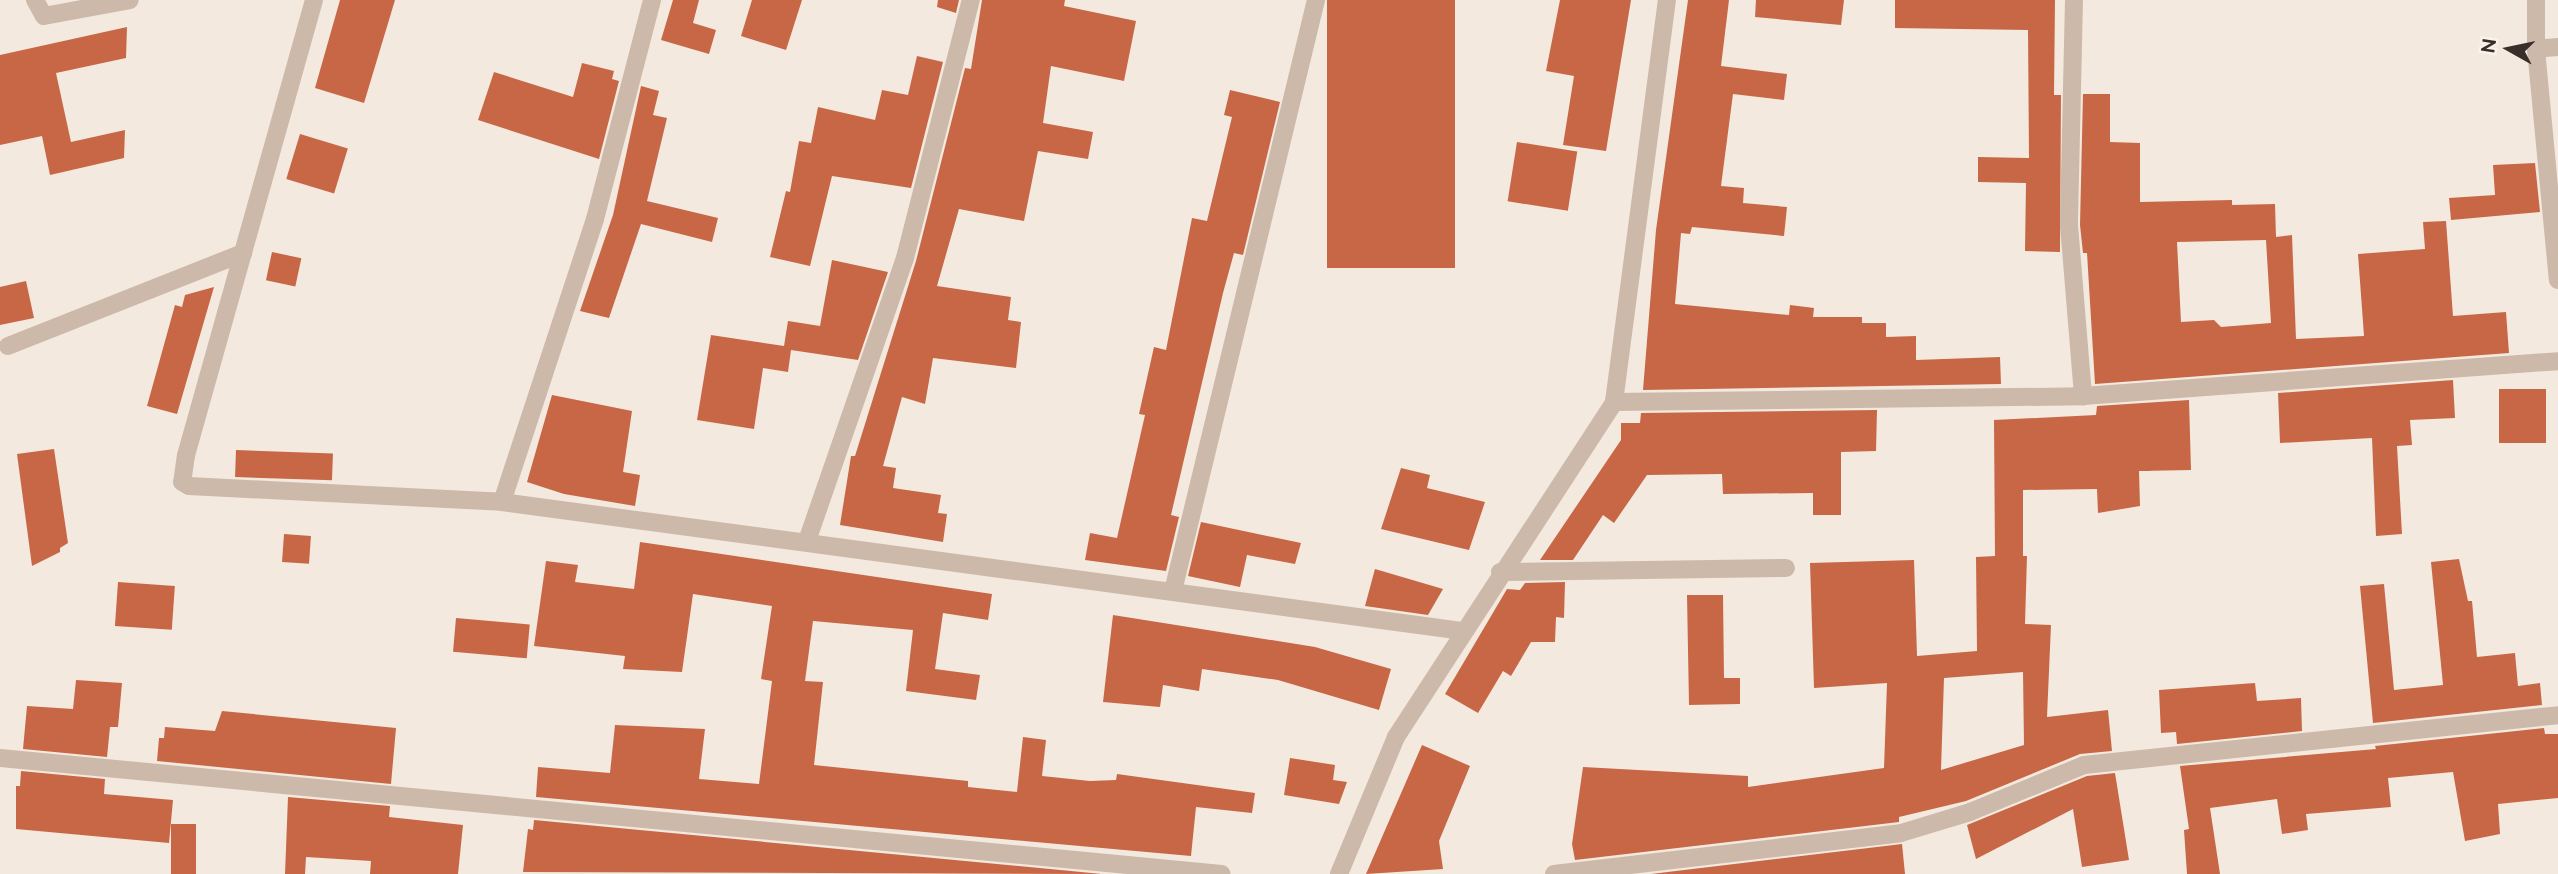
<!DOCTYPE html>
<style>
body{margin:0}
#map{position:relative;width:2558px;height:874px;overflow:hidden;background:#f3e9de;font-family:Raleway,sans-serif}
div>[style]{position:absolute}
.building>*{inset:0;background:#c86746;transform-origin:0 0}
.lane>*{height:18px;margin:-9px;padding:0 9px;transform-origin:9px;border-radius:9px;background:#ccb9a9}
.street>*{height:18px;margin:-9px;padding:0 9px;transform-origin:9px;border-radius:9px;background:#ccb9a9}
span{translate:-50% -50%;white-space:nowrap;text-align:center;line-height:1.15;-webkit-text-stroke:5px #faf3ea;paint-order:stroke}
.north{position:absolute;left:2474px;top:14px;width:70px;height:70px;-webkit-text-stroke:5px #faf3ea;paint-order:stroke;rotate:279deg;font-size:19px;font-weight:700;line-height:28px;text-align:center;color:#392e29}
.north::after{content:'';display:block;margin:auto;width:24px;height:32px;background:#392e29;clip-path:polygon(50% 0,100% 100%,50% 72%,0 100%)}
</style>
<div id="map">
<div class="building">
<i style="clip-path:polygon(340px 0,395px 0,364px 103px,315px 88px)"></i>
<i style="clip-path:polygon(673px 0,699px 0,693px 23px,716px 30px,709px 54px,661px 40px)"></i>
<i style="clip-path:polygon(752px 0,802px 0,786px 50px,741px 36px)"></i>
<i style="clip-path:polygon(938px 0,959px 0,956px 13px,937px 7px)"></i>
<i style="clip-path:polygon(982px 0,1065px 0,1064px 6px,1136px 21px,1124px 81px,1051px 66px,1043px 123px,1093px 132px,1088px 159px,1038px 151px,1024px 221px,959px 209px,937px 286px,1011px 297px,1008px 320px,1021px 322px,1016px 368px,933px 358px,925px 404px,902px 397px,883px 466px,896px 468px,893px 488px,941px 495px,938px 513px,947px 514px,943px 542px,840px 525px,851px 456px,855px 456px,916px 261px,965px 68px,971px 69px)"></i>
<i style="left:1327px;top:0;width:128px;height:268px"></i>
<i style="clip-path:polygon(1560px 0,1631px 0,1606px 151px,1563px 145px,1574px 76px,1546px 71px)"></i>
<i style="clip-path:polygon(1688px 0,1729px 0,1721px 66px,1787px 74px,1784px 100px,1733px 94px,1721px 186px,1744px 188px,1743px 203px,1787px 207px,1784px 236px,1692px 227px,1690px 234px,1681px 233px,1675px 304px,1789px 315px,1790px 305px,1814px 308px,1813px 317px,1862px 317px,1862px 323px,1886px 323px,1886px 337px,1916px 336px,1916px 360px,2000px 357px,2001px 384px,1643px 390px,1656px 230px)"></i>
<i style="clip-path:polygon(1756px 0,1844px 0,1841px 25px,1755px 17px)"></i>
<i style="clip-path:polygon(1895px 0,2055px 0,2054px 95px,2061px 95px,2060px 252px,2025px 251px,2026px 183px,1978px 182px,1978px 157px,2029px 158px,2028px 30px,1895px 28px)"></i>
<i style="clip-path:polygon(127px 27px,126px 58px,56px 73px,71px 142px,125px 130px,124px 158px,50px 175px,42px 136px,0 145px,0 55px)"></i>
<i style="clip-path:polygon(917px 56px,943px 62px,911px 188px,832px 176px,810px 266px,770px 257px,786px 191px,790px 192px,799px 141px,811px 143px,818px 107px,875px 120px,882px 90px,908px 95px)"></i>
<i style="clip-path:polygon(582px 63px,614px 71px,612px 79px,619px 81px,599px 159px,478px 120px,494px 72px,573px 97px)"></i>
<i style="clip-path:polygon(641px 86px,659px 91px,653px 115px,667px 118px,647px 201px,718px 218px,712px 242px,641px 224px,609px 318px,580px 311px,613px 215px)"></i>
<i style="clip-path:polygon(1230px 90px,1280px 102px,1243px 255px,1234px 253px,1223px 293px,1171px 515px,1179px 517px,1166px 571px,1085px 560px,1090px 533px,1117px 538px,1145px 415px,1139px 414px,1154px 347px,1166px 350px,1192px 218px,1207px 221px,1232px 117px,1224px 115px)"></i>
<i style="clip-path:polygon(evenodd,2083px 94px,2110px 94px,2110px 142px,2140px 143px,2140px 202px,2232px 200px,2232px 205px,2275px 204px,2276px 237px,2292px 235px,2296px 339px,2364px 336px,2358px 254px,2425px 249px,2423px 222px,2446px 221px,2453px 316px,2506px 312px,2509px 353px,2095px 384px,2087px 253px,2083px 253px,2080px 225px,2083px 94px,2266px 240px,2271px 323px,2221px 327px,2214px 320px,2181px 322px,2177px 242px,2266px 240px)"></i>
<i style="left:300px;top:134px;width:50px;height:47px;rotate:17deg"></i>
<i style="left:1517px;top:142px;width:61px;height:60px;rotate:9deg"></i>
<i style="clip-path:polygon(2535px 163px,2540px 212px,2451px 220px,2449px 198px,2495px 195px,2493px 165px)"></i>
<i style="left:272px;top:252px;width:30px;height:29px;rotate:12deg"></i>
<i style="clip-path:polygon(832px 260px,888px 272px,858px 360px,791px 350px,788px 372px,763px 368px,754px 429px,697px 420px,711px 335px,784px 346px,788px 321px,820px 326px)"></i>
<i style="clip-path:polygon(26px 281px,34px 318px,0 325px,0 287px)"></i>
<i style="clip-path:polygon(214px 287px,177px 414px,147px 406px,175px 305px,182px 307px,185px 295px)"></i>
<i style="clip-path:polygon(2453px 380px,2455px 418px,2410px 420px,2412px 445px,2397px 446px,2402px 534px,2376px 536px,2372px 438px,2280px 443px,2278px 393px)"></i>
<i style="left:2499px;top:389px;width:47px;height:54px"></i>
<i style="clip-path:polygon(552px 395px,632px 411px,623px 472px,640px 475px,635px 506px,564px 494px,527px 482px)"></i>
<i style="clip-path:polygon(evenodd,2189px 400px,2191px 470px,2139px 471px,2140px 506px,2098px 513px,2097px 489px,2023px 490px,2023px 556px,2027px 556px,2025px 624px,2051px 625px,2047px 717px,2108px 710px,2112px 751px,2080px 754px,1966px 801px,1899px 817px,1899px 822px,1575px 860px,1572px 844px,1583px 767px,1748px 776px,1748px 787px,1884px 768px,1887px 683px,1814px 688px,1810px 563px,1914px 560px,1917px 656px,1977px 651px,1976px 557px,1995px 556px,1994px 420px,2096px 415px,2097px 406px,2189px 400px,2023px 672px,2024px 745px,1941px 770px,1944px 678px,2023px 672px)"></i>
<i style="clip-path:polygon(1877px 410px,1876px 451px,1841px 452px,1841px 515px,1813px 515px,1813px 493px,1723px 494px,1722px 474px,1647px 475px,1614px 523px,1603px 515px,1573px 560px,1540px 560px,1621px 440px,1621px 423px,1640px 423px,1641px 413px)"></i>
<i style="clip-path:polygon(54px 449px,68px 543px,60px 548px,60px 552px,32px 566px,17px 454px)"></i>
<i style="left:236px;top:450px;width:97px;height:27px;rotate:2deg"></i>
<i style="clip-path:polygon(1401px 468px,1430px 475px,1427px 488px,1485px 502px,1469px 550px,1381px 529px)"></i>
<i style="clip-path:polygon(1201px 522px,1301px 543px,1295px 564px,1247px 555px,1240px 587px,1188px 576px)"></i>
<i style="left:284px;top:534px;width:27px;height:28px;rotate:4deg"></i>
<i style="clip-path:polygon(640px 542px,992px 594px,988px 620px,943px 613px,935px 669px,980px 675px,976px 700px,906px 691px,913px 630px,813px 621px,805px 681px,823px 682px,814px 765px,968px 781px,968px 787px,1017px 792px,1023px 737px,1046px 740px,1042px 776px,1090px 781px,1116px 780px,1117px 774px,1255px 793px,1252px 813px,1196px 807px,1191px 856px,536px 797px,538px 767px,610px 773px,615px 725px,705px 729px,699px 779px,759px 784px,772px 681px,761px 679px,772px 606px,693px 594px,682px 672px,623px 669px,625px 656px,534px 646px,546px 561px,578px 565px,575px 582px,634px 589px)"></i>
<i style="clip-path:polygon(2459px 559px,2468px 601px,2472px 601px,2477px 657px,2515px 653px,2518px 686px,2540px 683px,2542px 705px,2373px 723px,2360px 586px,2384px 584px,2394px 690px,2443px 685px,2431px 562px)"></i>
<i style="clip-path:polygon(1375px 569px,1443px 589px,1428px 615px,1365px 606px)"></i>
<i style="left:118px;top:582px;width:57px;height:44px;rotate:4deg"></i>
<i style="clip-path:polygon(1565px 582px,1564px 618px,1556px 617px,1555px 642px,1531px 642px,1511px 676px,1503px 671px,1478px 713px,1445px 694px,1507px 589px,1520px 590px,1525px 583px)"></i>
<i style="clip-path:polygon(1687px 595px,1723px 595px,1724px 678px,1740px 678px,1740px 704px,1689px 705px)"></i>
<i style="clip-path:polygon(1113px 615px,1315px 647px,1391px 669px,1379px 710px,1278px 680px,1202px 669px,1199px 691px,1163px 685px,1160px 707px,1103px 702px)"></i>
<i style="left:456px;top:618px;width:74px;height:34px;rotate:5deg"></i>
<i style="clip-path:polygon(76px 680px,122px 683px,118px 727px,110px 727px,107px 757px,23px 749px,27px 706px,73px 709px)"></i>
<i style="clip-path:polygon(2255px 683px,2257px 701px,2301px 698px,2302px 731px,2177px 744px,2176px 732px,2161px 733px,2159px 690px)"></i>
<i style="clip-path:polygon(222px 711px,396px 728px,391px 784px,157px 761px,159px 738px,164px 738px,165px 727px,215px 731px)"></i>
<i style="clip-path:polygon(2544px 728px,2545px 734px,2558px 734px,2558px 798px,2498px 804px,2500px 834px,2465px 841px,2453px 772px,2388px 778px,2391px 807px,2306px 814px,2308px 830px,2282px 834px,2277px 799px,2210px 808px,2220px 874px,2187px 874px,2184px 830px,2189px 829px,2180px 766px,2376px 749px,2375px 746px)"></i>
<i style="clip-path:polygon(1422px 745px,1470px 766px,1439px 841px,1443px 869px,1366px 874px)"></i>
<i style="clip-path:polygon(1290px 758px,1335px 765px,1333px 780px,1347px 782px,1339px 804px,1284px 795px)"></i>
<i style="clip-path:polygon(21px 771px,105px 779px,104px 794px,173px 800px,169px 843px,16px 829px,16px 786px,20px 786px)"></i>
<i style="clip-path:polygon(2115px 773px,2129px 860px,2082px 867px,2073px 809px,1976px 859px,1967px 825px,2087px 776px)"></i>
<i style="clip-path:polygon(288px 797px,390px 806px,389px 817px,463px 825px,458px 874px,370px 874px,371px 861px,306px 857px,305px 874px,285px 874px)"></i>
<i style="clip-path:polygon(534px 820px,1102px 874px,523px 872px,528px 829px,533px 830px)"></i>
<i style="left:171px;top:824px;width:25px;height:50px"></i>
<i style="clip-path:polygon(1902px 844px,1905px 874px,1651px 874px)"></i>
</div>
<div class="lane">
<i style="left:35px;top:0;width:18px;rotate:61deg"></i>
<i style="left:44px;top:16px;width:87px;rotate:-10.5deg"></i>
<i style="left:2074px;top:0;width:225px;rotate:91.3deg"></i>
<i style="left:2069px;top:225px;width:172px;rotate:85.3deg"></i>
<i style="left:2558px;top:47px;width:22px;rotate:175deg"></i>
<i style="left:2536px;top:49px;width:232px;rotate:84.6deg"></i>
<i style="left:2536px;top:49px;width:49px;rotate:-90deg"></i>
<i style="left:8px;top:346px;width:253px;rotate:-21.6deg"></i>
<i style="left:1500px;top:572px;width:286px;rotate:-0.8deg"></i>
<i style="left:1554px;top:874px;width:349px;rotate:-6.7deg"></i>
<i style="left:1901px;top:833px;width:72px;rotate:-16.9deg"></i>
<i style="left:1970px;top:812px;width:123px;rotate:-22.4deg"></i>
<i style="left:2084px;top:765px;width:477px;rotate:-6deg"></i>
</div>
<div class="street">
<i style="left:314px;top:0;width:473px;rotate:105.7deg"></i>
<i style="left:186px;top:455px;width:27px;rotate:98deg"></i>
<i style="left:182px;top:482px;width:8px;rotate:30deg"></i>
<i style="left:189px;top:486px;width:313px;rotate:2.9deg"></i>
<i style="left:502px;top:502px;width:970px;rotate:7.65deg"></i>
<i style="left:1614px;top:402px;width:469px;rotate:-0.7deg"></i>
<i style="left:2083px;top:396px;width:476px;rotate:-4.2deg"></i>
<i style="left:502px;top:502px;width:298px;rotate:-71.8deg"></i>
<i style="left:595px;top:219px;width:226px;rotate:-75.4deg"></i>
<i style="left:807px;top:541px;width:299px;rotate:-70.9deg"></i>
<i style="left:905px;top:258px;width:266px;rotate:-75.7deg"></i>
<i style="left:1173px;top:591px;width:608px;rotate:-76.4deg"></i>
<i style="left:0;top:758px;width:1227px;rotate:5.42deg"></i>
<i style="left:1339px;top:874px;width:148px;rotate:-67.4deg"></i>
<i style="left:1396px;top:737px;width:400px;rotate:-56.9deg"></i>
<i style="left:1614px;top:402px;width:405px;rotate:-82.5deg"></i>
</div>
<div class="north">N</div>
</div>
